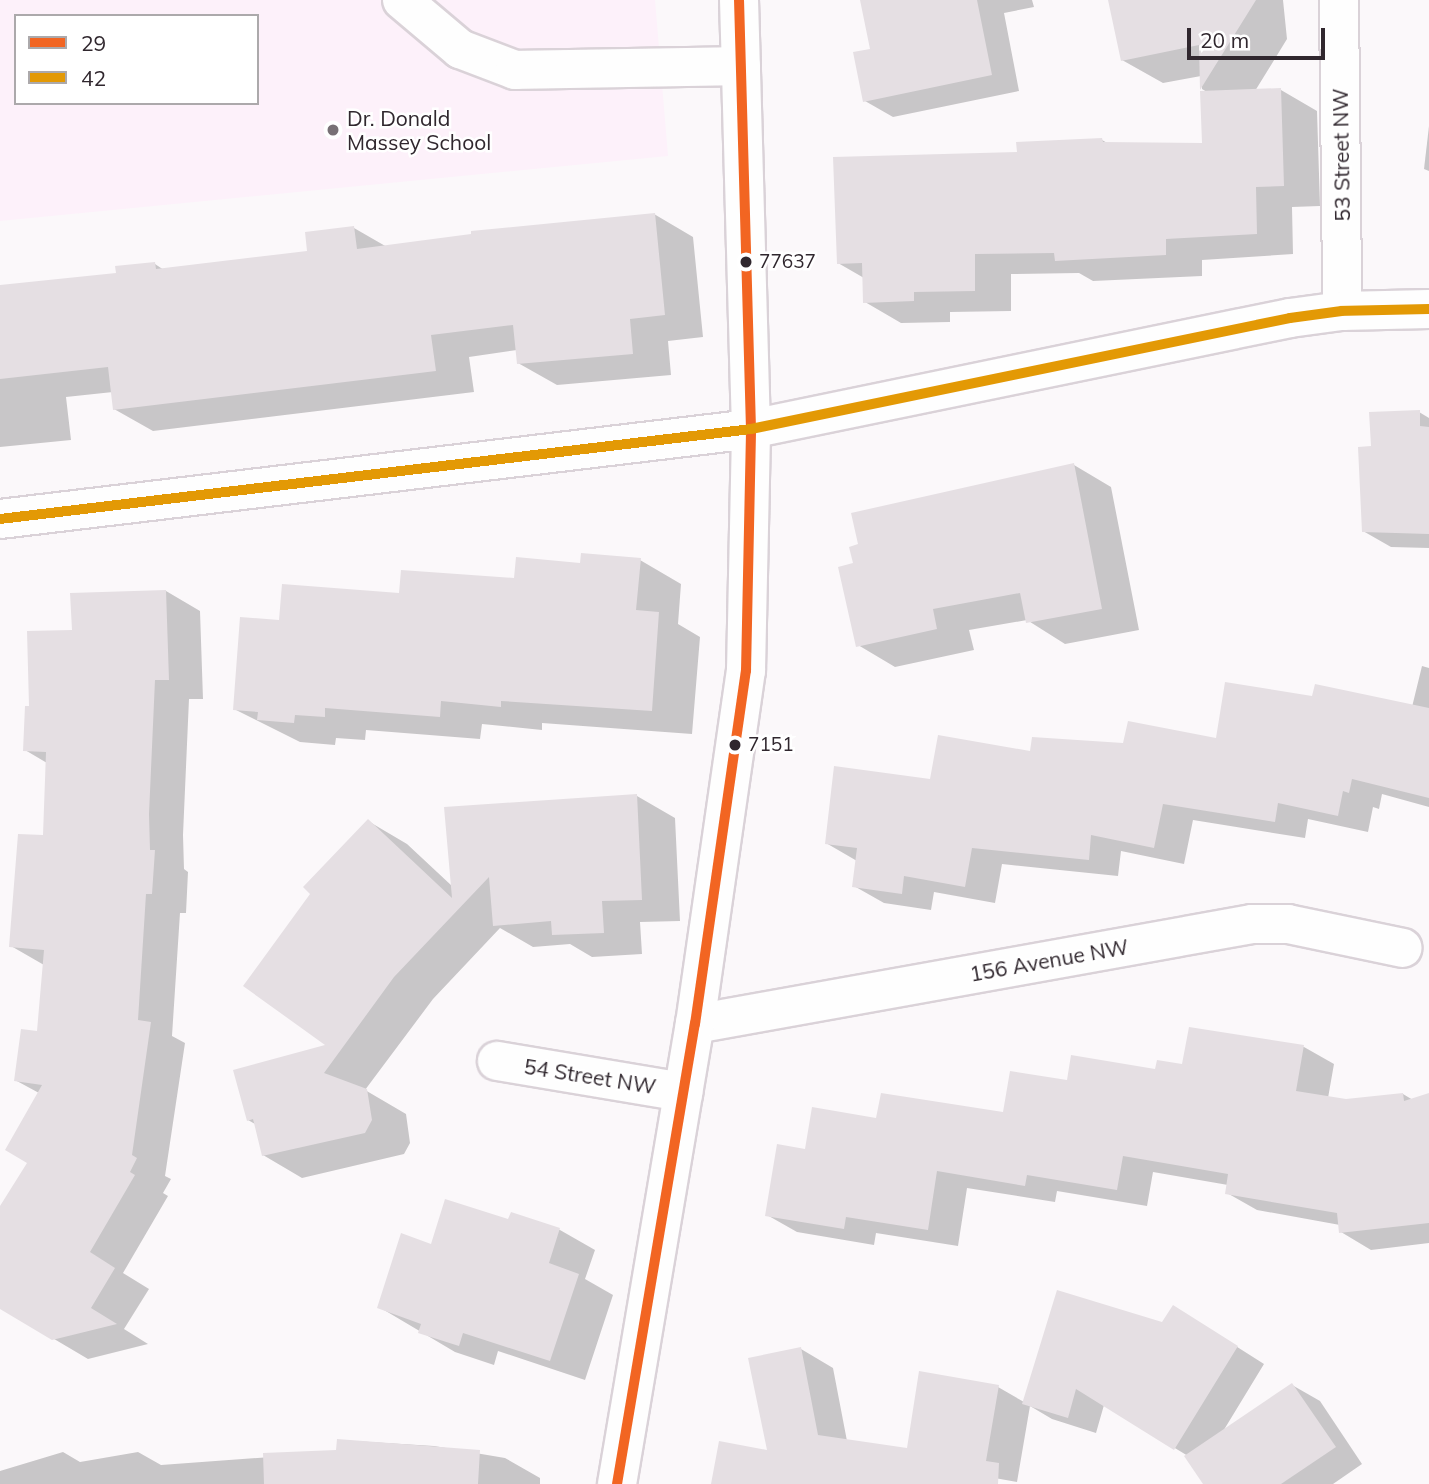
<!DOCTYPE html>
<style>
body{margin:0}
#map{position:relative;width:1429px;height:1484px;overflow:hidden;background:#fbf8fa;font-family:Mulish,sans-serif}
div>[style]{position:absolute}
.built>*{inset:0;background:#fdf1fa}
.shadow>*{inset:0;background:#0003}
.building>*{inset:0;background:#e5dfe3}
.roads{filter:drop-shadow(2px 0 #dad2d8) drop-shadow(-2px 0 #dad2d8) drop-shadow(0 2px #dad2d8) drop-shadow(0 -2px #dad2d8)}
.minor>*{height:38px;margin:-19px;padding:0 19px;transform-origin:19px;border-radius:19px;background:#fefefe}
.bus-1>*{height:10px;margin:-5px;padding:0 5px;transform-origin:5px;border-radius:5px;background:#f26522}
.bus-2>*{height:10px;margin:-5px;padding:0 5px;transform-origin:5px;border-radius:5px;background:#e39905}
.dots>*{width:19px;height:19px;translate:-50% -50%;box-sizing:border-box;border:4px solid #fff;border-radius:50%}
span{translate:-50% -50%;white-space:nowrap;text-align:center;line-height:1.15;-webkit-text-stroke:5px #fff;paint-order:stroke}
.bus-label{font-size:19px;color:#30272e}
.left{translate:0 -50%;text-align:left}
.poi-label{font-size:21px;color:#30272e}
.street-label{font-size:21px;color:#30272e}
.legend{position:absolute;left:14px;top:14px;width:245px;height:91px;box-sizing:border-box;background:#fff;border:2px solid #aca9ab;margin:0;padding:9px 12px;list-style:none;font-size:21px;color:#30272e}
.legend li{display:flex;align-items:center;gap:14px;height:35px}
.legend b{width:35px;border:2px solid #aca9ab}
.scale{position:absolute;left:1187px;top:28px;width:138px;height:32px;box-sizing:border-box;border:4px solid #30272e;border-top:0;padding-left:9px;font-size:21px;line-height:24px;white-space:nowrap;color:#30272e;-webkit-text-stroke:5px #fff;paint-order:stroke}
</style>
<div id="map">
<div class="built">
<i style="clip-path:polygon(evenodd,0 0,655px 0,668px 156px,0 221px,0 0,16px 16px,257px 16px,257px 103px,16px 103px,16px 16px)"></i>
</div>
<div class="shadow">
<i style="clip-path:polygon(862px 0,1032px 0,1034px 7px,1004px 13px,1019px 91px,893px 117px,865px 101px,872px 50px)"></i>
<i style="clip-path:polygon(1116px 0,1283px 0,1287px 39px,1255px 91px,1281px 90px,1317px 111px,1320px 206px,1292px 207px,1293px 254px,1202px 260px,1202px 276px,1093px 281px,1079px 273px,1011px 274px,1011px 311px,950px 312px,950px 322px,901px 323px,865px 302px,864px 278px,838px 263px,1018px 153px,1102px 140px,1109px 144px,1204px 144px,1207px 92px,1202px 89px,1201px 76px,1163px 83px,1122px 60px)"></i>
<i style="clip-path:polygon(1429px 126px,1429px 171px,1424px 169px)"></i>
<i style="clip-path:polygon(654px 214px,693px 237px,703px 337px,668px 341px,671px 375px,557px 385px,518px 363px,517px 350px,469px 357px,474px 392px,153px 431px,114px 409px,113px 392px,66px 397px,71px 440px,0 447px,0 287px,118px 275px,155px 264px,164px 270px,309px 253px,354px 228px,387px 247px)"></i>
<i style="clip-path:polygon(1419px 412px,1429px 418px,1429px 548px,1391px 547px,1363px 531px,1372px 448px)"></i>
<i style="clip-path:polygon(1074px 465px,1111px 487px,1139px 630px,1065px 644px,1027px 620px,969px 630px,974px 650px,895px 667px,858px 645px,855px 564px)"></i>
<i style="clip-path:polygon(640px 560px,681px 584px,678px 624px,700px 637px,692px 734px,542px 723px,542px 730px,482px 724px,480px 739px,366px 730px,365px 740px,336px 738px,335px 745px,300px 742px,234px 709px,280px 622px,401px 595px)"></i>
<i style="clip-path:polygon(166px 591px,200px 611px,203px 699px,189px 699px,183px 835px,184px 869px,188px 872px,186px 913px,180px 913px,172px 1036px,185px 1043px,165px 1176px,171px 1179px,163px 1193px,168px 1196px,123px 1273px,149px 1289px,124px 1329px,148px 1344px,88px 1359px,0 1307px,0 1207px,30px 1162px,39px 1093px,15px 1080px,39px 1033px,44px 965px,11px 946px,44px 837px,47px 763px,25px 750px,31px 708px,74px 631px)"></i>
<i style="clip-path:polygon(1422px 666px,1429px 668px,1429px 807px,1382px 794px,1379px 809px,1373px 807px,1368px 832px,1308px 819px,1305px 838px,1193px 820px,1184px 864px,1121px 851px,1118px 876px,1002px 864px,995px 903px,934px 892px,931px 910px,884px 903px,854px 886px,857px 861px,826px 843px,932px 781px,1031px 753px,1218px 740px,1314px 698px,1412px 707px)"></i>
<i style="clip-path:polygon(637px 796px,675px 818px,680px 921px,640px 922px,642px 954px,592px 957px,570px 944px,533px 947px,500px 928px,433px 999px,365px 1090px,406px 1114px,410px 1143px,404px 1154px,302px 1178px,263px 1155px,255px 1124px,248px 1120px,329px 1046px,368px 821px,407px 844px,452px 886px)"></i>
<i style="clip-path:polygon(1190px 1029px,1304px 1047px,1334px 1064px,1328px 1098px,1346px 1101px,1403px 1094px,1413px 1100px,1429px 1095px,1429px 1243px,1371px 1250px,1341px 1232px,1340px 1225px,1257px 1210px,1227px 1193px,1228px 1185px,1153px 1172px,1147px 1206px,1057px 1191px,1055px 1202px,967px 1188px,958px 1246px,876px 1233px,874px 1245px,797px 1232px,767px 1215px,806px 1151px,878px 1120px,1005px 1114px,1068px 1082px,1184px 1066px)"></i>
<i style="clip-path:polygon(512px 1214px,560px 1230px,595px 1250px,585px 1279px,613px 1295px,585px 1380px,498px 1351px,494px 1365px,455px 1352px,379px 1307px,432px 1246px,510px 1221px)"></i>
<i style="clip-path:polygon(1163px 1324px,1201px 1324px,1264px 1364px,1222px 1433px,1292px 1385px,1320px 1401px,1362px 1464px,1333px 1484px,1205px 1484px,1188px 1456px,1104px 1405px,1096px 1433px,1052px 1419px,1030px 1406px,1017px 1482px,989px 1477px,987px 1484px,713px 1484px,770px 1452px,801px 1349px,833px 1368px,847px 1441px,908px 1450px,998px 1387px,1024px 1402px)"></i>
<i style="clip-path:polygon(338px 1440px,434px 1446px,505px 1458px,540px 1478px,540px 1484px,0 1484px,0 1471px,63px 1452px,80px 1462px,138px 1452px,161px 1465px,338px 1452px)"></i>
</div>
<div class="building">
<i style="clip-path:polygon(860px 0,977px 0,992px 75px,863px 102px,853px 52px,870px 49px)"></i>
<i style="clip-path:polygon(1108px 0,1256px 0,1200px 90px,1199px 45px,1121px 61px)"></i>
<i style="clip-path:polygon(1281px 88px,1284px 186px,1256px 187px,1257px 234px,1166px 239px,1166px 255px,1055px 261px,1054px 253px,975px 254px,975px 291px,914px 292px,914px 301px,863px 303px,862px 263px,837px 264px,833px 157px,1017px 152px,1016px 142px,1102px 138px,1103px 142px,1202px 143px,1200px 91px)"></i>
<i style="clip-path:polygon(655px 213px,665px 315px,630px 319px,633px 354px,517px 364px,513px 325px,431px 335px,436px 371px,113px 410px,108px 367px,0 379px,0 285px,116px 273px,115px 266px,155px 262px,156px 269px,307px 251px,305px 232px,354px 226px,357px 249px,471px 234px,471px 231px)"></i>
<i style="clip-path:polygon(1420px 410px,1420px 426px,1429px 427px,1429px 534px,1362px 532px,1358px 447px,1371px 446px,1369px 412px)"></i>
<i style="clip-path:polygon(1074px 463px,1102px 609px,1026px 623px,1020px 593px,933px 609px,937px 629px,856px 647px,838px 567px,853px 563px,849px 547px,858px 544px,851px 513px)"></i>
<i style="clip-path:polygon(581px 553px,641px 558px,636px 610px,659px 612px,652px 711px,501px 701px,501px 707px,441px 701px,440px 717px,325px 708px,325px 717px,295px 715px,294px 723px,257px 720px,258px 712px,233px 710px,240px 617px,279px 620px,282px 584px,399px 593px,401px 570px,514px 578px,516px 557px,580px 563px)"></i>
<i style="clip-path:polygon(166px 590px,169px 680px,155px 680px,149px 814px,150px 850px,155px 850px,152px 894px,146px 894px,138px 1020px,151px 1022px,132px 1155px,137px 1158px,130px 1172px,135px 1175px,90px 1252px,115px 1268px,91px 1308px,117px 1324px,52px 1340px,0 1309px,0 1206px,27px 1163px,5px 1150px,42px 1085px,14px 1081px,21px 1029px,37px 1031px,44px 950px,9px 947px,18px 834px,43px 835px,46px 752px,23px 751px,25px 706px,29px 706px,27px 631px,72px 630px,70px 593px)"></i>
<i style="clip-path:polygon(1225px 682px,1312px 696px,1315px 684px,1429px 708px,1429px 798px,1352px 779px,1349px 793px,1343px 791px,1338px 816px,1278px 803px,1275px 822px,1163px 804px,1154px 848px,1091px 835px,1089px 860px,972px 848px,965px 887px,904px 876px,902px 894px,852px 887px,857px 848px,825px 844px,834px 766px,930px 779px,938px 735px,1030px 751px,1032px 737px,1123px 743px,1128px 721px,1216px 738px)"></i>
<i style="clip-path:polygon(637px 794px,642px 900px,602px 901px,604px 933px,552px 935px,551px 921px,493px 926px,489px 877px,394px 977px,324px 1073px,367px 1089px,372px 1120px,365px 1133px,262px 1156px,253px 1119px,247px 1121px,233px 1070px,325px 1045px,243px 986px,310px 894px,303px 887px,368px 819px,452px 898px,444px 807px)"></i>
<i style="clip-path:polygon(1189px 1027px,1304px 1045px,1296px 1091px,1346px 1099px,1403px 1093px,1404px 1101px,1429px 1093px,1429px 1223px,1339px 1233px,1337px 1213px,1225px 1194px,1228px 1174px,1123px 1156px,1117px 1190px,1027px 1175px,1025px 1186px,937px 1171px,928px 1230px,846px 1217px,844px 1229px,765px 1216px,777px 1144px,805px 1149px,812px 1107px,876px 1118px,881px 1093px,1003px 1112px,1010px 1071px,1067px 1080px,1071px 1055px,1155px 1069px,1157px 1060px,1182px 1064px)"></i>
<i style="clip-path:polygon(445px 1199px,508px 1219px,511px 1212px,560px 1228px,549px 1263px,579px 1274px,550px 1361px,463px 1333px,459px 1346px,418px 1333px,421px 1324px,377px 1308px,401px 1233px,431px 1244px)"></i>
<i style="clip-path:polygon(1057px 1290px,1162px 1322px,1173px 1305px,1238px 1346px,1174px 1450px,1076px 1389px,1068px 1418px,1022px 1404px)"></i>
<i style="clip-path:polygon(801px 1347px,818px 1435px,907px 1448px,919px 1371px,999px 1385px,986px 1461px,999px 1463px,998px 1484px,711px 1484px,719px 1441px,767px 1450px,748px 1358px)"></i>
<i style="clip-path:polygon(1292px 1383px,1336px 1447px,1281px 1484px,1203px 1484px,1184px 1456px)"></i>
<i style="clip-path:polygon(337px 1439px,480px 1450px,478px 1484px,264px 1484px,263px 1453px,336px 1450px)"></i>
</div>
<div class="roads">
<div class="minor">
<i style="left:402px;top:0;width:76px;rotate:40.2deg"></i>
<i style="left:460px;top:49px;width:59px;rotate:20.9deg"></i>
<i style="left:515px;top:70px;width:226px;rotate:-1deg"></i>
<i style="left:1339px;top:0;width:311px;rotate:89.4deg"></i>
<i style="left:0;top:519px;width:756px;rotate:-6.83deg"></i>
<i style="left:751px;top:429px;width:550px;rotate:-11.64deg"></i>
<i style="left:1290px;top:318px;width:52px;rotate:-7.7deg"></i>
<i style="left:1342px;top:311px;width:87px;rotate:-1.3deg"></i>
<i style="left:695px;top:1024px;width:566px;rotate:-10.18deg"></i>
<i style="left:1252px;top:924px;width:36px"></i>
<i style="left:1288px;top:924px;width:117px;rotate:11.8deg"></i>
<i style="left:497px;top:1061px;width:189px;rotate:9.5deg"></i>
<i style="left:617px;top:1484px;width:467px;rotate:-80.4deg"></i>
<i style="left:695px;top:1024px;width:357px;rotate:-81.8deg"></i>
<i style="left:746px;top:671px;width:242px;rotate:-88.8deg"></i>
<i style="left:751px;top:429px;width:429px;rotate:-91.6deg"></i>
</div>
</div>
<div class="bus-1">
<i style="left:617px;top:1484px;width:467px;rotate:-80.4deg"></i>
<i style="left:695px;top:1024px;width:357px;rotate:-81.8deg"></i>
<i style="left:746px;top:671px;width:242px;rotate:-88.8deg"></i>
<i style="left:751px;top:429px;width:429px;rotate:-91.6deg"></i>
</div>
<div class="bus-2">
<i style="left:0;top:519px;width:756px;rotate:-6.83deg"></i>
<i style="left:751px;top:429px;width:550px;rotate:-11.64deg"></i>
<i style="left:1290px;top:318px;width:52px;rotate:-7.7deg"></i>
<i style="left:1342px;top:311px;width:87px;rotate:-1.3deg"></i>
</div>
<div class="dots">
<i style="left:333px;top:130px;background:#777075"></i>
<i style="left:746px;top:262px;background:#30272e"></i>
<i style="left:735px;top:745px;background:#30272e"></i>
</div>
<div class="bus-label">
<span class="left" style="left:759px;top:262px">77637</span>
<span class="left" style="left:748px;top:745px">7151</span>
</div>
<div class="poi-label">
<span class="left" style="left:347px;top:130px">Dr. Donald<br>Massey School</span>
</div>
<div class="street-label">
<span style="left:1341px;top:155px;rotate:-91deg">53 Street NW</span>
<span style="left:1049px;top:960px;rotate:-10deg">156 Avenue NW</span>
<span style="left:590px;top:1076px;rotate:9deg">54 Street NW</span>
</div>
<ul class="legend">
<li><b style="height:9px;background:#f26522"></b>29</li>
<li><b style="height:9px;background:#e39905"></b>42</li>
</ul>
<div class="scale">20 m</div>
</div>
